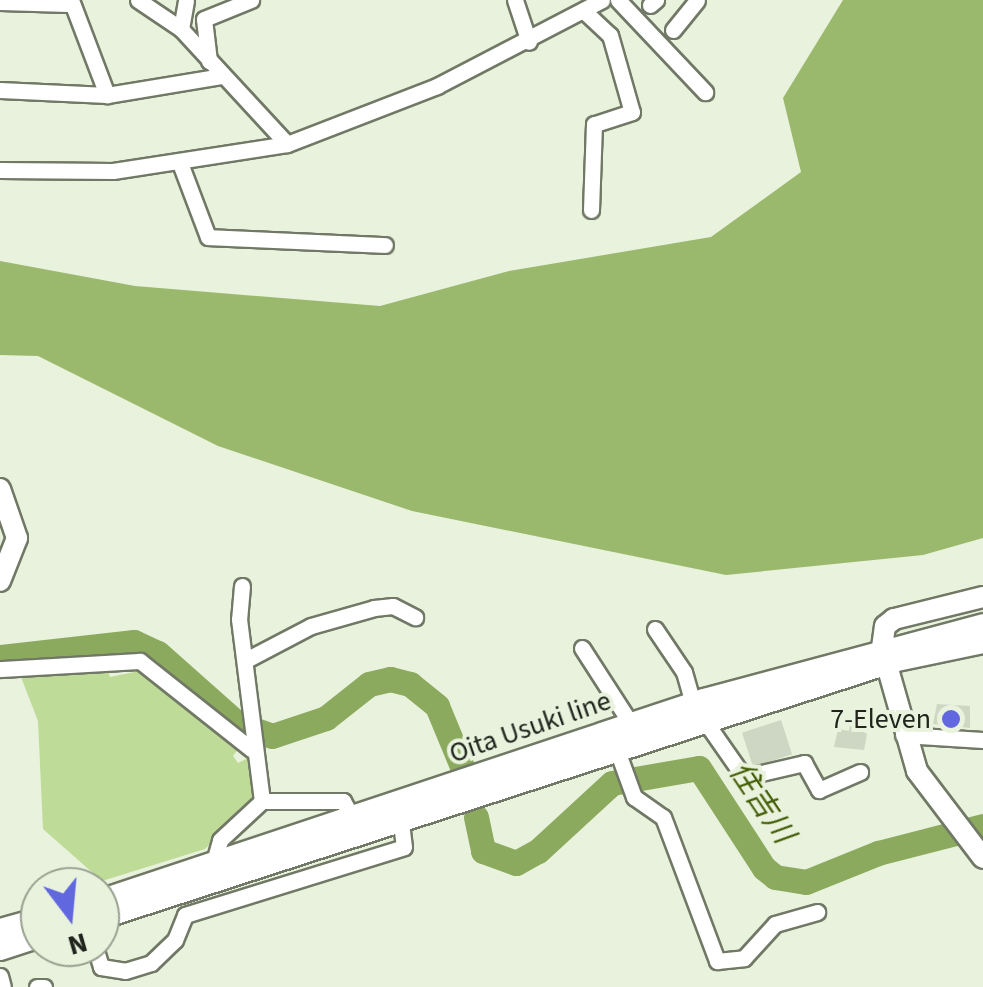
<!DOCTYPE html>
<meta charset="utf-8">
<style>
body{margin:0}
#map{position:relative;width:983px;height:987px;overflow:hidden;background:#e8f2dd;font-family:"Source Sans 3","Noto Sans JP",sans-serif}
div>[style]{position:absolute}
.green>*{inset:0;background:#bfdb98}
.forest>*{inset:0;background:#9ab96c}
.river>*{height:25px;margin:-12.5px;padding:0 12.5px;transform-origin:12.5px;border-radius:12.5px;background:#8baa5d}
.building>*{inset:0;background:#ced7c3;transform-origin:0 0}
.roads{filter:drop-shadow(2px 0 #717966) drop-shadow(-2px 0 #717966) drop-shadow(0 2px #717966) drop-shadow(0 -2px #717966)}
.street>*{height:15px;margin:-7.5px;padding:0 7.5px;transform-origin:7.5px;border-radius:7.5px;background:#fff}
.secondary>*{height:20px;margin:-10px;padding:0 10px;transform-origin:10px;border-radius:10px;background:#fff}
.primary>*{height:22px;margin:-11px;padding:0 11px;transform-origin:11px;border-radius:11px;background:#fff}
.dots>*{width:28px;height:28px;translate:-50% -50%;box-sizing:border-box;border:5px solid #e8f2dd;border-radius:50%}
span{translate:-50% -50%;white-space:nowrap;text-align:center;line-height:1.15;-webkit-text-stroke:8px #e8f2dd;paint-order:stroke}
.poi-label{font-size:28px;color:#20241c}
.right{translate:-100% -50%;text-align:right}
.street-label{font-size:28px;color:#20241c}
.water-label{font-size:30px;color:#435d05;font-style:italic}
.north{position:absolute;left:20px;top:867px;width:100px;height:100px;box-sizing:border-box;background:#e8f2dd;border:2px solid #98a090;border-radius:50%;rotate:164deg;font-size:28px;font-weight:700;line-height:40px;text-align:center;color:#20241c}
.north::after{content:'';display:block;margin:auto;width:35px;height:45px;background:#6067df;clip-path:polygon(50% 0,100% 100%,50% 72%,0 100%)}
</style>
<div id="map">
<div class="green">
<i style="clip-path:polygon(107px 666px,110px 677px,144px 670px,239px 748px,233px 756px,238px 763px,248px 758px,256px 798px,205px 849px,102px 881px,43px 829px,38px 721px,19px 672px)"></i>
</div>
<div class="forest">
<i style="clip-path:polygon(843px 0,983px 0,983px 538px,923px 555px,726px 575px,412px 511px,218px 446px,38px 356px,0 355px,0 261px,135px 286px,380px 306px,509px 271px,711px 237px,801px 172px,783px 98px)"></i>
</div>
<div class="river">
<i style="left:0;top:657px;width:135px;rotate:-6.4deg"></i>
<i style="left:134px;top:642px;width:26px;rotate:25deg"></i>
<i style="left:158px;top:653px;width:107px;rotate:41.6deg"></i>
<i style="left:238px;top:724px;width:36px;rotate:19deg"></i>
<i style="left:272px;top:736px;width:57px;rotate:-18.4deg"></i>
<i style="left:326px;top:718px;width:55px;rotate:-38.3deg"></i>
<i style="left:369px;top:684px;width:22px;rotate:-13deg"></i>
<i style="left:390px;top:679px;width:21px;rotate:14deg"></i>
<i style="left:410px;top:684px;width:35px;rotate:39deg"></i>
<i style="left:437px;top:706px;width:63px;rotate:67.5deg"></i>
<i style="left:476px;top:817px;width:35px;rotate:78deg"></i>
<i style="left:483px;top:851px;width:35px;rotate:20deg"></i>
<i style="left:516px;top:863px;width:25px;rotate:-29deg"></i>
<i style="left:538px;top:851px;width:100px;rotate:-42.6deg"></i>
<i style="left:612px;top:783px;width:88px;rotate:-9.8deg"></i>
<i style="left:699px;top:768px;width:119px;rotate:57deg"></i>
<i style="left:764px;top:868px;width:14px;rotate:39deg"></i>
<i style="left:775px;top:877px;width:31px;rotate:9deg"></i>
<i style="left:806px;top:882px;width:78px;rotate:-21.9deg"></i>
<i style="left:878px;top:853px;width:108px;rotate:-14.4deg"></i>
</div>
<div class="building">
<i style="clip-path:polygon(937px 704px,970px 706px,970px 728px,933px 724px)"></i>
<i style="left:781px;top:720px;width:36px;height:41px;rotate:72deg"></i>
<i style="clip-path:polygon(850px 724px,867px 734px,864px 750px,834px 747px,838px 729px,849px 731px)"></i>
</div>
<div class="roads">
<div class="street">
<i style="left:71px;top:0;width:102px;rotate:69.2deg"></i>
<i style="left:138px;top:0;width:52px;rotate:34deg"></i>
<i style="left:181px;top:29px;width:156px;rotate:47.3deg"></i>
<i style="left:515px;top:0;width:44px;rotate:71.6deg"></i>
<i style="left:618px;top:0;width:127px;rotate:46.6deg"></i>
<i style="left:0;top:2px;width:68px;rotate:1.7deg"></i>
<i style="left:650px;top:5px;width:8px;rotate:-40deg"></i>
<i style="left:585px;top:12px;width:34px;rotate:43deg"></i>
<i style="left:610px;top:35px;width:80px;rotate:74.1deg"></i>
<i style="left:632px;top:112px;width:40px;rotate:162deg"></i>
<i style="left:594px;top:124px;width:86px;rotate:92deg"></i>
<i style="left:181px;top:29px;width:29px;rotate:-80deg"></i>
<i style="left:673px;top:30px;width:38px;rotate:-51deg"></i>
<i style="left:209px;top:61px;width:42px;rotate:-96.8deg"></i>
<i style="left:204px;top:19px;width:51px;rotate:-22deg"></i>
<i style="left:0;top:90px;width:107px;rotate:2.7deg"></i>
<i style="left:107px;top:95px;width:117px;rotate:-9.4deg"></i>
<i style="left:180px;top:163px;width:79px;rotate:69.3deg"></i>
<i style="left:208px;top:237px;width:177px;rotate:2.6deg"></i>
<i style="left:0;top:170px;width:113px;rotate:0.5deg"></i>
<i style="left:113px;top:171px;width:176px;rotate:-8.8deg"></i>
<i style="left:287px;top:144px;width:161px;rotate:-21.1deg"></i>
<i style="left:437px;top:86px;width:186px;rotate:-27.5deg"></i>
<i style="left:242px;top:586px;width:33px;rotate:95deg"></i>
<i style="left:239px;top:619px;width:183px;rotate:82.8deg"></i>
<i style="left:262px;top:801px;width:81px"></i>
<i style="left:343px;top:801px;width:23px;rotate:61deg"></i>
<i style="left:655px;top:629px;width:52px;rotate:56deg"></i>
<i style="left:684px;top:672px;width:33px;rotate:74deg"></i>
<i style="left:693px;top:704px;width:89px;rotate:55.1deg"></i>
<i style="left:744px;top:777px;width:62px;rotate:-13.1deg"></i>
<i style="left:804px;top:763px;width:31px;rotate:61deg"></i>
<i style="left:819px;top:790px;width:45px;rotate:-23.7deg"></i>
<i style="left:582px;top:648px;width:90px;rotate:57.2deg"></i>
<i style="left:246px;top:660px;width:73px;rotate:-27.6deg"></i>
<i style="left:311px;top:626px;width:66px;rotate:-15.9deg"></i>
<i style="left:374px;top:608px;width:19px;rotate:-6deg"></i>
<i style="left:393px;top:606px;width:25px;rotate:27deg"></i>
<i style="left:0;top:669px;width:140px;rotate:-3.3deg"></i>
<i style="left:140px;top:661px;width:142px;rotate:38.4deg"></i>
<i style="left:903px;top:735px;width:80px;rotate:3.6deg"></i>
<i style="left:614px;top:742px;width:59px;rotate:70deg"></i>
<i style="left:634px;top:797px;width:35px;rotate:35deg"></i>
<i style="left:663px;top:817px;width:154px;rotate:69.4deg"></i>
<i style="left:717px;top:961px;width:27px;rotate:-6deg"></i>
<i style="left:744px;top:958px;width:46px;rotate:-47.6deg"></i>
<i style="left:775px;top:924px;width:44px;rotate:-15.9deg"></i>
<i style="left:213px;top:865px;width:26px;rotate:-74deg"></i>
<i style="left:220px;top:840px;width:57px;rotate:-42.9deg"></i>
<i style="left:95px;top:947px;width:21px;rotate:73deg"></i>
<i style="left:101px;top:967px;width:24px;rotate:9deg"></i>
<i style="left:125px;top:971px;width:27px;rotate:-17deg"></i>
<i style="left:151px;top:963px;width:33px;rotate:-44deg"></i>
<i style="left:175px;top:940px;width:27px;rotate:-68deg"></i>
<i style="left:185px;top:915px;width:229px;rotate:-17.2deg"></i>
<i style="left:404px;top:847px;width:34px;rotate:-97deg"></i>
<i style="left:0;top:976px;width:11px;rotate:75deg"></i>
<i style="left:37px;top:987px;width:7px"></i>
</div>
<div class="secondary">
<i style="left:0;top:489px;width:52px;rotate:70.9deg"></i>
<i style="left:17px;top:538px;width:46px;rotate:111.6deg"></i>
<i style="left:983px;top:597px;width:92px;rotate:166.1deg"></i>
<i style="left:894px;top:619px;width:11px;rotate:142deg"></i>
<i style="left:885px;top:626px;width:22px;rotate:98deg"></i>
<i style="left:882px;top:648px;width:128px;rotate:74.1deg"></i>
<i style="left:917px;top:771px;width:109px;rotate:52.8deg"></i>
</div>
<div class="primary">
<i style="left:100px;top:901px;width:637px;rotate:-18.41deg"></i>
<i style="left:704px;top:700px;width:289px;rotate:-15deg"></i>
<i style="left:100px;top:918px;width:838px;rotate:-17.94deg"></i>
<i style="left:897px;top:660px;width:88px;rotate:-11.8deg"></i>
<i style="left:0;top:930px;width:41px;rotate:-15.4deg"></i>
<i style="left:0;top:949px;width:42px;rotate:-18deg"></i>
</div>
</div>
<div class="dots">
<i style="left:951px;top:719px;background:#6067df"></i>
</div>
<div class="poi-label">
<span class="right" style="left:931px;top:719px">7-Eleven</span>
</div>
<div class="street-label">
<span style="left:530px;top:727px;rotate:-19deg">Oita Usuki line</span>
</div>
<div class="water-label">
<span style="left:761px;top:803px;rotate:56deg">住吉川</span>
</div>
<div class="north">N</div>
</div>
